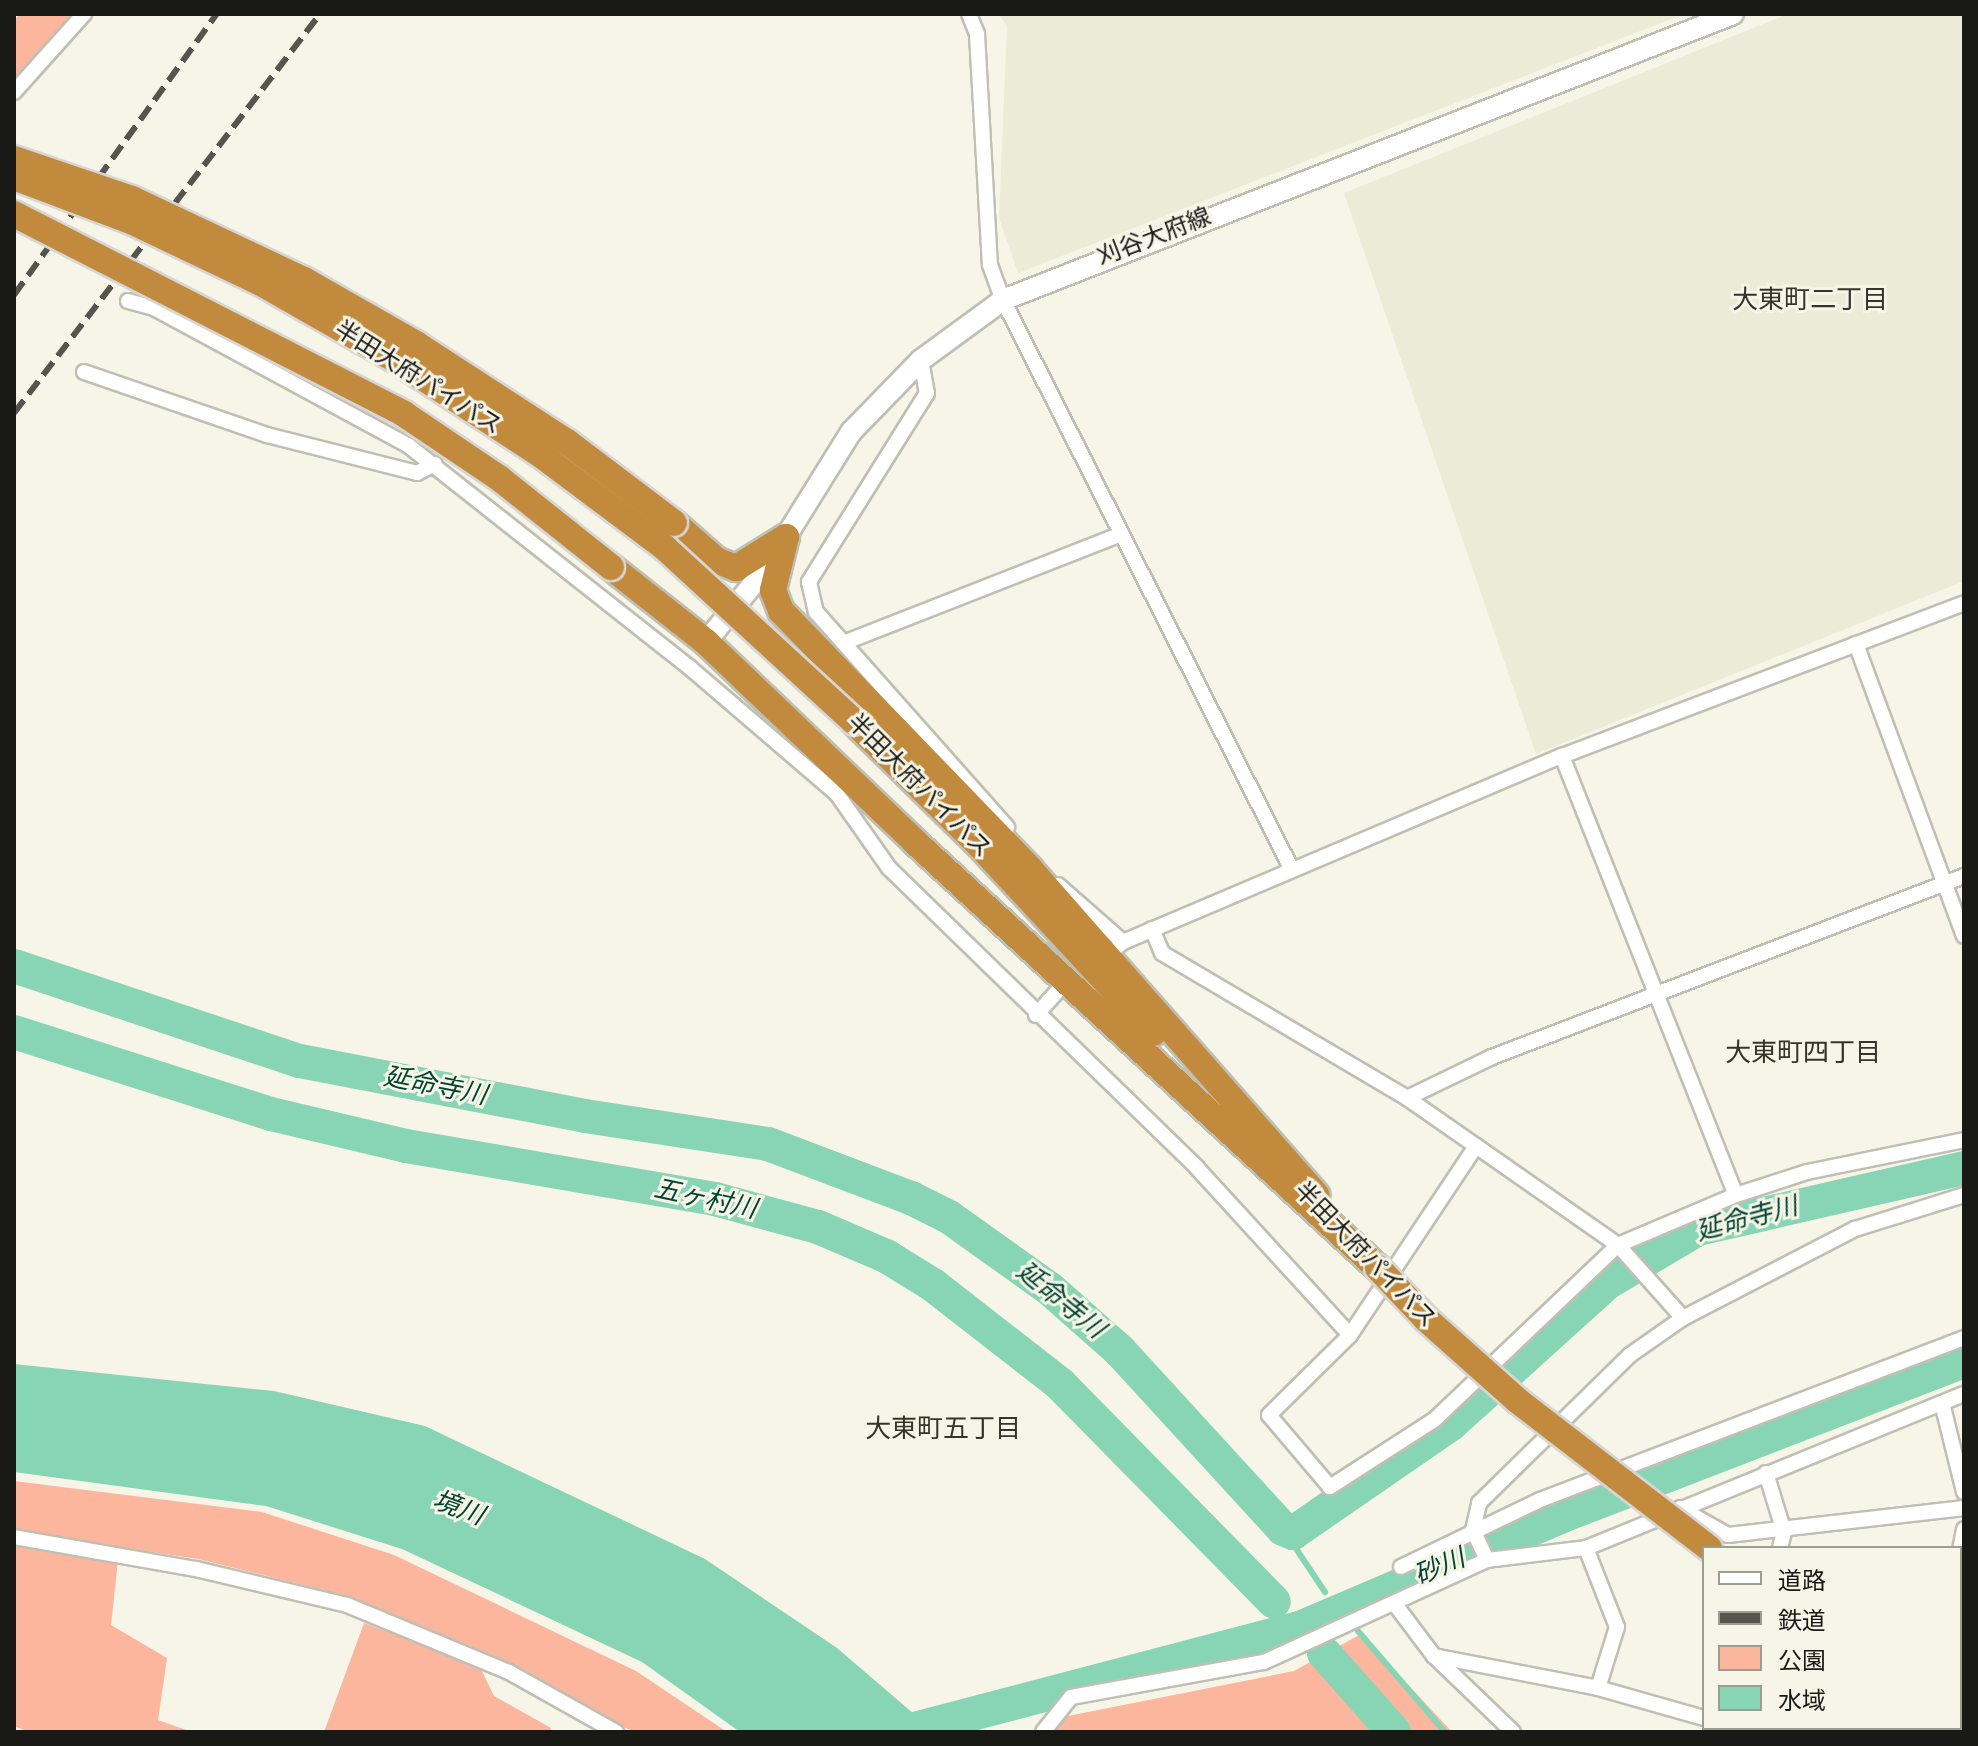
<!DOCTYPE html>
<meta charset="utf-8">
<style>
body{margin:0}
#map{position:relative;width:1978px;height:1746px;overflow:hidden;background:#f6f5e8;font-family:"Sofia Sans Condensed","Noto Sans JP",sans-serif}
div>[style]{position:absolute}
.built>*{inset:0;background:#ecebd7}
.green>*{inset:0;background:#fbb69d}
.water>*{inset:0;background:#88d5b5}
.stream>*{height:6px;margin:-3px;padding:0 3px;transform-origin:3px;border-radius:3px;background:#88d5b5}
.river>*{height:34px;margin:-17px;padding:0 17px;transform-origin:17px;border-radius:17px;background:#88d5b5}
.roads{filter:drop-shadow(2px 0 #c0bfb3) drop-shadow(-2px 0 #c0bfb3) drop-shadow(0 2px #c0bfb3) drop-shadow(0 -2px #c0bfb3)}
.street>*{height:14px;margin:-7px;padding:0 7px;transform-origin:7px;border-radius:7px;background:#fff}
.secondary>*{height:20px;margin:-10px;padding:0 10px;transform-origin:10px;border-radius:10px;background:#fff}
.highway>*{height:26px;margin:-13px;padding:0 13px;transform-origin:13px;border-radius:13px;background:#c28a3d}
.rail>*{height:6px;margin-top:-3px;transform-origin:0;background:repeating-linear-gradient(90deg,#55554e 0 16px,transparent 0 24px)}
.bridges{filter:drop-shadow(2px 0 #d6d6d5) drop-shadow(-2px 0 #d6d6d5) drop-shadow(0 2px #d6d6d5) drop-shadow(0 -2px #d6d6d5)}
.highway-bridge>*{height:26px;margin:-13px;padding:0 13px;transform-origin:13px;border-radius:13px;background:#c28a3d}
span{translate:-50% -50%;white-space:nowrap;text-align:center;line-height:1.15;-webkit-text-stroke:6px #f6f5e8;paint-order:stroke}
.street-label{font-size:24px;color:#191915}
.neighbourhood-label{font-size:26px;color:#35342b}
.water-label{font-size:26px;color:#014531;font-style:italic}
.frame{position:absolute;inset:0;border:16px solid #191915;pointer-events:none}
.legend{position:absolute;left:1702px;top:1546px;width:260px;height:184px;box-sizing:border-box;background:#f6f5e8;border:2px solid #9e9d94;margin:0;padding:10px 14px;list-style:none;font-size:24px;color:#191915}
.legend li{display:flex;align-items:center;gap:16px;height:40px}
.legend b{width:40px;border:2px solid #9e9d94}
</style>
<div id="map">
<div class="built">
<i style="clip-path:polygon(998px 14px,1684px 14px,1018px 273px,999px 218px,1007px 26px)"></i>
<i style="clip-path:polygon(1788px 14px,1964px 14px,1964px 581px,1536px 754px,1344px 193px)"></i>
</div>
<div class="green">
<i style="clip-path:polygon(20px 14px,72px 14px,14px 78px,14px 21px)"></i>
<i style="clip-path:polygon(14px 1481px,262px 1512px,394px 1555px,636px 1671px,727px 1732px,633px 1732px,513px 1665px,348px 1596px,198px 1559px,14px 1531px)"></i>
<i style="clip-path:polygon(14px 1543px,118px 1560px,111px 1625px,167px 1658px,158px 1720px,192px 1732px,29px 1732px,14px 1726px)"></i>
<i style="clip-path:polygon(364px 1623px,480px 1667px,494px 1696px,551px 1728px,549px 1732px,324px 1732px)"></i>
<i style="clip-path:polygon(1361px 1634px,1452px 1732px,1057px 1732px,1058px 1718px,1294px 1671px)"></i>
</div>
<div class="water">
<i style="clip-path:polygon(14px 1364px,274px 1391px,425px 1426px,705px 1559px,837px 1648px,935px 1732px,740px 1732px,642px 1662px,402px 1549px,266px 1506px,14px 1472px)"></i>
</div>
<div class="stream">
<i style="left:1283px;top:1529px;width:76px;rotate:56.3deg"></i>
<i style="left:1358px;top:1631px;width:133px;rotate:49.3deg"></i>
</div>
<div class="river">
<i style="left:14px;top:966px;width:301px;rotate:18.4deg"></i>
<i style="left:300px;top:1061px;width:290px;rotate:10.9deg"></i>
<i style="left:585px;top:1116px;width:185px;rotate:8.7deg"></i>
<i style="left:768px;top:1144px;width:153px;rotate:20.7deg"></i>
<i style="left:911px;top:1198px;width:42px;rotate:26.6deg"></i>
<i style="left:949px;top:1217px;width:124px;rotate:35.5deg"></i>
<i style="left:1050px;top:1289px;width:94px;rotate:41.5deg"></i>
<i style="left:1120px;top:1351px;width:241px;rotate:47.5deg"></i>
<i style="left:1283px;top:1529px;width:11px;rotate:22deg"></i>
<i style="left:1293px;top:1533px;width:192px;rotate:-34.6deg"></i>
<i style="left:1451px;top:1424px;width:210px;rotate:-42.1deg"></i>
<i style="left:1607px;top:1283px;width:106px;rotate:-30.7deg"></i>
<i style="left:1698px;top:1229px;width:273px;rotate:-12.9deg"></i>
<i style="left:14px;top:1032px;width:270px;rotate:17.7deg"></i>
<i style="left:271px;top:1114px;width:139px;rotate:13.3deg"></i>
<i style="left:406px;top:1146px;width:314px;rotate:9.7deg"></i>
<i style="left:715px;top:1199px;width:107px;rotate:15.2deg"></i>
<i style="left:818px;top:1227px;width:74px;rotate:23.1deg"></i>
<i style="left:886px;top:1256px;width:55px;rotate:31.7deg"></i>
<i style="left:933px;top:1285px;width:161px;rotate:37.9deg"></i>
<i style="left:1060px;top:1384px;width:305px;rotate:45.5deg"></i>
<i style="left:1324px;top:1653px;width:106px;rotate:48.5deg"></i>
<i style="left:903px;top:1732px;width:410px;rotate:-14.7deg"></i>
<i style="left:1300px;top:1628px;width:288px;rotate:-23.1deg"></i>
<i style="left:1565px;top:1515px;width:428px;rotate:-21.1deg"></i>
</div>
<div class="roads">
<div class="street">
<i style="left:969px;top:14px;width:22px;rotate:68deg"></i>
<i style="left:977px;top:34px;width:231px;rotate:86.8deg"></i>
<i style="left:990px;top:265px;width:37px;rotate:70deg"></i>
<i style="left:1003px;top:300px;width:637px;rotate:63.11deg"></i>
<i style="left:14px;top:92px;width:105px;rotate:-48.1deg"></i>
<i style="left:128px;top:301px;width:27px;rotate:15deg"></i>
<i style="left:154px;top:308px;width:290px;rotate:28.4deg"></i>
<i style="left:409px;top:446px;width:357px;rotate:38.3deg"></i>
<i style="left:689px;top:667px;width:195px;rotate:40.6deg"></i>
<i style="left:837px;top:794px;width:90px;rotate:54.9deg"></i>
<i style="left:889px;top:868px;width:430px;rotate:44.2deg"></i>
<i style="left:1197px;top:1168px;width:226px;rotate:47.5deg"></i>
<i style="left:921px;top:360px;width:34px;rotate:80deg"></i>
<i style="left:927px;top:393px;width:223px;rotate:122deg"></i>
<i style="left:809px;top:582px;width:31px;rotate:77deg"></i>
<i style="left:816px;top:612px;width:288px;rotate:48.4deg"></i>
<i style="left:84px;top:372px;width:194px;rotate:19deg"></i>
<i style="left:267px;top:435px;width:155px;rotate:14.2deg"></i>
<i style="left:417px;top:473px;width:20px;rotate:-27deg"></i>
<i style="left:846px;top:642px;width:295px;rotate:-21.4deg"></i>
<i style="left:1856px;top:644px;width:311px;rotate:69.7deg"></i>
<i style="left:1562px;top:756px;width:472px;rotate:68.4deg"></i>
<i style="left:1058px;top:885px;width:86px;rotate:41.2deg"></i>
<i style="left:1123px;top:942px;width:8px;rotate:140deg"></i>
<i style="left:1152px;top:929px;width:26px;rotate:67deg"></i>
<i style="left:1162px;top:953px;width:285px;rotate:30.6deg"></i>
<i style="left:1407px;top:1098px;width:84px;rotate:34.8deg"></i>
<i style="left:1476px;top:1146px;width:173px;rotate:34.9deg"></i>
<i style="left:1618px;top:1245px;width:254px;rotate:136.4deg"></i>
<i style="left:1434px;top:1420px;width:124px;rotate:147.2deg"></i>
<i style="left:1330px;top:1487px;width:94px;rotate:-130.3deg"></i>
<i style="left:1269px;top:1415px;width:114px;rotate:-44.6deg"></i>
<i style="left:1350px;top:1335px;width:227px;rotate:-56.3deg"></i>
<i style="left:1123px;top:942px;width:477px;rotate:-23deg"></i>
<i style="left:1562px;top:756px;width:430px;rotate:-20.8deg"></i>
<i style="left:1036px;top:1015px;width:31px;rotate:-48deg"></i>
<i style="left:1407px;top:1098px;width:94px;rotate:-25.8deg"></i>
<i style="left:1492px;top:1057px;width:506px;rotate:-20.98deg"></i>
<i style="left:1683px;top:1318px;width:98px;rotate:-131.7deg"></i>
<i style="left:1618px;top:1245px;width:128px;rotate:-23deg"></i>
<i style="left:1736px;top:1195px;width:75px;rotate:-17.9deg"></i>
<i style="left:1807px;top:1172px;width:160px;rotate:-11.5deg"></i>
<i style="left:1942px;top:1403px;width:92px;rotate:76.1deg"></i>
<i style="left:1766px;top:1473px;width:62px;rotate:73deg"></i>
<i style="left:1784px;top:1532px;width:16px;rotate:104deg"></i>
<i style="left:1680px;top:1508px;width:55px;rotate:29.4deg"></i>
<i style="left:1728px;top:1535px;width:238px;rotate:-6.5deg"></i>
<i style="left:1473px;top:1530px;width:28px;rotate:-77deg"></i>
<i style="left:1479px;top:1503px;width:211px;rotate:-44.4deg"></i>
<i style="left:1630px;top:1355px;width:65px;rotate:-34.9deg"></i>
<i style="left:1683px;top:1318px;width:194px;rotate:-27.4deg"></i>
<i style="left:1855px;top:1229px;width:114px;rotate:-17.3deg"></i>
<i style="left:1473px;top:1530px;width:33px;rotate:65deg"></i>
<i style="left:14px;top:1537px;width:185px;rotate:10deg"></i>
<i style="left:196px;top:1569px;width:155px;rotate:13.4deg"></i>
<i style="left:347px;top:1605px;width:175px;rotate:22.5deg"></i>
<i style="left:509px;top:1672px;width:123px;rotate:29.3deg"></i>
<i style="left:1586px;top:1548px;width:85px;rotate:68.6deg"></i>
<i style="left:1617px;top:1627px;width:64px;rotate:107.3deg"></i>
<i style="left:1960px;top:1550px;width:21px;rotate:-79deg"></i>
<i style="left:1401px;top:1567px;width:154px;rotate:-25.7deg"></i>
<i style="left:1540px;top:1500px;width:454px;rotate:-20.9deg"></i>
<i style="left:1394px;top:1603px;width:66px;rotate:53deg"></i>
<i style="left:1434px;top:1656px;width:110px;rotate:43.9deg"></i>
<i style="left:1960px;top:1638px;width:4px;rotate:14deg"></i>
<i style="left:1434px;top:1656px;width:167px;rotate:11deg"></i>
<i style="left:1598px;top:1688px;width:110px;rotate:15.8deg"></i>
<i style="left:1737px;top:1728px;width:15px;rotate:16deg"></i>
<i style="left:1043px;top:1732px;width:45px;rotate:-51.3deg"></i>
<i style="left:1071px;top:1697px;width:196px;rotate:-10.3deg"></i>
<i style="left:1264px;top:1662px;width:245px;rotate:-24.6deg"></i>
<i style="left:1487px;top:1560px;width:100px;rotate:-6.9deg"></i>
<i style="left:1586px;top:1548px;width:408px;rotate:-22.2deg"></i>
<i style="left:1921px;top:1732px;width:4px;rotate:-76deg"></i>
</div>
<div class="secondary">
<i style="left:706px;top:642px;width:97px;rotate:-50.9deg"></i>
<i style="left:767px;top:567px;width:159px;rotate:-58.1deg"></i>
<i style="left:851px;top:432px;width:100px;rotate:-45.8deg"></i>
<i style="left:921px;top:360px;width:102px;rotate:-36.2deg"></i>
<i style="left:1003px;top:300px;width:784px;rotate:-21.39deg"></i>
</div>
<div class="highway">
<i style="left:674px;top:523px;width:56px;rotate:41.4deg"></i>
<i style="left:716px;top:560px;width:22px;rotate:22deg"></i>
<i style="left:736px;top:568px;width:59px;rotate:-31.8deg"></i>
<i style="left:786px;top:537px;width:55px;rotate:103.8deg"></i>
<i style="left:773px;top:590px;width:22px;rotate:69deg"></i>
<i style="left:781px;top:611px;width:359px;rotate:46deg"></i>
<i style="left:1030px;top:869px;width:434px;rotate:48.7deg"></i>
<i style="left:611px;top:567px;width:121px;rotate:38.3deg"></i>
<i style="left:706px;top:642px;width:289px;rotate:43.7deg"></i>
<i style="left:915px;top:842px;width:629px;rotate:42.62deg"></i>
<i style="left:854px;top:722px;width:177px;rotate:44.5deg"></i>
<i style="left:980px;top:846px;width:255px;rotate:47.1deg"></i>
<i style="left:1960px;top:1695px;width:4px;rotate:27deg"></i>
</div>
</div>
<div class="rail">
<i style="left:14px;top:295px;width:347px;rotate:-54.2deg"></i>
<i style="left:14px;top:413px;width:503px;rotate:-52.51deg"></i>
</div>
<div class="bridges">
<div class="highway-bridge">
<i style="left:14px;top:159px;width:125px;rotate:18.7deg"></i>
<i style="left:132px;top:199px;width:190px;rotate:25.2deg"></i>
<i style="left:304px;top:280px;width:129px;rotate:29.7deg"></i>
<i style="left:416px;top:344px;width:180px;rotate:33deg"></i>
<i style="left:567px;top:442px;width:134px;rotate:37.1deg"></i>
<i style="left:14px;top:177px;width:127px;rotate:20.7deg"></i>
<i style="left:133px;top:222px;width:142px;rotate:25.5deg"></i>
<i style="left:261px;top:283px;width:155px;rotate:29.7deg"></i>
<i style="left:396px;top:360px;width:173px;rotate:33.2deg"></i>
<i style="left:541px;top:455px;width:154px;rotate:36.8deg"></i>
<i style="left:664px;top:547px;width:258px;rotate:42.6deg"></i>
<i style="left:14px;top:214px;width:438px;rotate:27.1deg"></i>
<i style="left:404px;top:414px;width:115px;rotate:34deg"></i>
<i style="left:499px;top:478px;width:143px;rotate:38.5deg"></i>
<i style="left:1378px;top:1268px;width:70px;rotate:46.7deg"></i>
<i style="left:1426px;top:1319px;width:123px;rotate:41.7deg"></i>
<i style="left:1518px;top:1401px;width:241px;rotate:37.6deg"></i>
</div>
</div>
<div class="street-label">
<span style="left:1154px;top:237px;rotate:-21deg">刈谷大府線</span>
<span style="left:418px;top:378px;rotate:32deg">半田大府パイパス</span>
<span style="left:919px;top:786px;rotate:45deg">半田大府パイパス</span>
<span style="left:1365px;top:1255px;rotate:46deg">半田大府パイパス</span>
</div>
<div class="neighbourhood-label">
<span style="left:1810px;top:301px">大東町二丁目</span>
<span style="left:1803px;top:1054px">大東町四丁目</span>
<span style="left:943px;top:1430px">大東町五丁目</span>
</div>
<div class="water-label">
<span style="left:435px;top:1087px;rotate:11deg">延命寺川</span>
<span style="left:705px;top:1200px;rotate:12deg">五ヶ村川</span>
<span style="left:1747px;top:1220px;rotate:-15deg">延命寺川</span>
<span style="left:1060px;top:1301px;rotate:39deg">延命寺川</span>
<span style="left:458px;top:1509px;rotate:20deg">境川</span>
<span style="left:1440px;top:1568px;rotate:-23deg">砂川</span>
</div>
<div class="frame"></div>
<ul class="legend">
<li><b style="height:10px;background:#fff"></b>道路</li>
<li><b style="height:10px;background:#55554e"></b>鉄道</li>
<li><b style="height:22px;background:#fbb69d"></b>公園</li>
<li><b style="height:22px;background:#88d5b5"></b>水域</li>
</ul>
</div>
